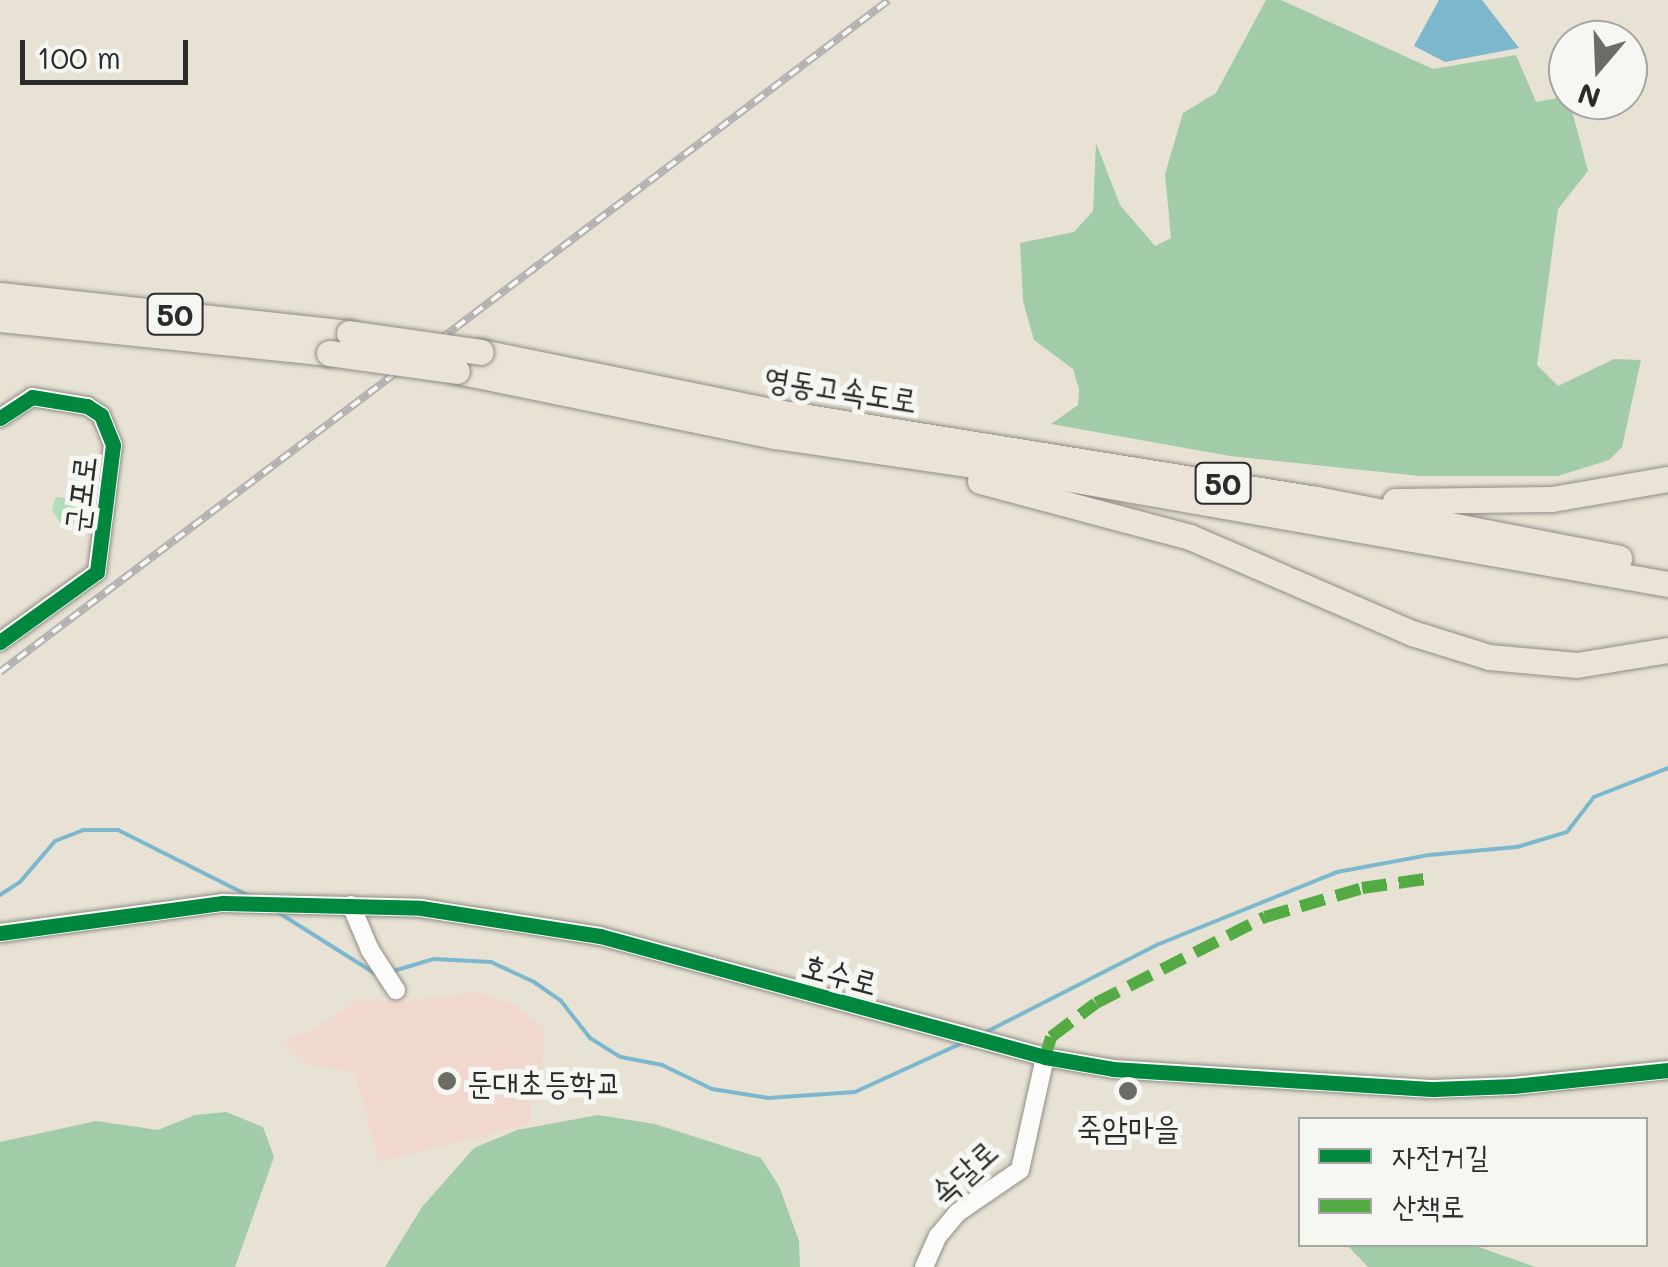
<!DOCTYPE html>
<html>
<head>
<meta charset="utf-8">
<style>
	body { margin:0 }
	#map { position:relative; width:1668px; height:1267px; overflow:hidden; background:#e7e2d4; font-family:Mali,"Poor Story",sans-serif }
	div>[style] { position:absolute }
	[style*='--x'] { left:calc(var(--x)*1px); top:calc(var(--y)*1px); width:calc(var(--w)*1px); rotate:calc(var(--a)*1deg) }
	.built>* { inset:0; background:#f0d8cf }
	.green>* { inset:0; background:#afddb5 }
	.forest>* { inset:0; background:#a2cba8 }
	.water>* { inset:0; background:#7db7ce }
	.stream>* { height:4px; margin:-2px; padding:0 2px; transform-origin:2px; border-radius:2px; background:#7db7ce }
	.roads { filter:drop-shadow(0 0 2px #8e8c85) drop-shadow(0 0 2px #8e8c85) }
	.minor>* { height:18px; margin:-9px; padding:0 9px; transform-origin:9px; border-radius:9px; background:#fbfbf9 }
	.highway>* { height:25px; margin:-12.5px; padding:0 12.5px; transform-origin:12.5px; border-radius:12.5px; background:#ebe3d8 }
	.rail>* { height:8px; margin-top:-4px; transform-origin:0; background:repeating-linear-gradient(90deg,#f6f6f2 0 11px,#b3b2b0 0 22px); box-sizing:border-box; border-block:2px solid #b3b2b0 }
	.bridges { filter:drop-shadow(0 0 2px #8e8c85) drop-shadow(0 0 2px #8e8c85) }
	.highway-bridge>* { height:25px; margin:-12.5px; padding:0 12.5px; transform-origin:12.5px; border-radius:12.5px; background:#ebe3d8 }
	.quiet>* { height:12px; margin-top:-6px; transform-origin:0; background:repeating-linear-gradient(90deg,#54ab44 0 25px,transparent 0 37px) }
	.cycleway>* { height:15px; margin:-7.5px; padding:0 7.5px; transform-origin:7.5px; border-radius:7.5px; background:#00873e }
	.dots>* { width:28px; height:28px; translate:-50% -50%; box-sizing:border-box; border:5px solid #f6f6f2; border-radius:50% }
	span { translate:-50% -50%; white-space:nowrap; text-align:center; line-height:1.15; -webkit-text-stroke:10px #f6f6f2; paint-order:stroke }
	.shield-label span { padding:2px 8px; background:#f6f6f2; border:2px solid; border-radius:8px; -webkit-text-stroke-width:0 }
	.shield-label { font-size:30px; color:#2b2b2b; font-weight:700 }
	.street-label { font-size:32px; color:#2b2b2b }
	.poi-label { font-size:32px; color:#2b2b2b }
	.left { translate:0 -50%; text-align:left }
	.legend { position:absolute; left:1298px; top:1117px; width:350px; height:130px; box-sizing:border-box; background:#f6f6f2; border:2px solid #a5a5a2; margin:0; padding:12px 18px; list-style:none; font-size:30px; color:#2b2b2b }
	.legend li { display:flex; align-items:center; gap:20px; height:50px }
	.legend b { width:50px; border:2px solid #a5a5a2 }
	.north { position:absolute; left:1548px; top:20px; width:100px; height:100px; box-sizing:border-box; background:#f6f6f2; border:2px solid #a5a5a2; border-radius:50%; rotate:199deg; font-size:28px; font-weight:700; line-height:40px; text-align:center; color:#2b2b2b }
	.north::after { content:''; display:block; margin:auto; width:35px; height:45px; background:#6d6b66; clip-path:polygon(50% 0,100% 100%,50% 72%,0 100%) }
	.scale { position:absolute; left:20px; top:40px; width:168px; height:45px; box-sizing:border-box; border:5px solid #2b2b2b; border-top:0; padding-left:12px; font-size:30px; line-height:35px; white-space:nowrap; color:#2b2b2b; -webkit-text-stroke:8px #f6f6f2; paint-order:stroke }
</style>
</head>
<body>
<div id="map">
	<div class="built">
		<i style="clip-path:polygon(477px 992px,514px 1004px,545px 1029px,541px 1074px,530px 1088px,530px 1124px,379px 1162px,355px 1072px,308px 1065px,284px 1041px,311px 1031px,358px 1000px,408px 1001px)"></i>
	</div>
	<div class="green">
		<i style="clip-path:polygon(56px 497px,81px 500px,80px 522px,61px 524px,52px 510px)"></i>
	</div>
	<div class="forest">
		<i style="clip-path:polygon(1266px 0,1281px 0,1433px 69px,1516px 55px,1536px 102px,1568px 96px,1588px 171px,1558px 209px,1537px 365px,1558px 386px,1614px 359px,1641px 360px,1622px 447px,1609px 460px,1558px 476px,1420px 476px,1230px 456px,1051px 424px,1078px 405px,1079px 389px,1073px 369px,1034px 340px,1023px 301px,1020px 243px,1074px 232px,1093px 211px,1096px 143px,1120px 205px,1155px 246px,1171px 238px,1165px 174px,1183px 113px,1216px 93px)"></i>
		<i style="clip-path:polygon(226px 1112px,263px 1127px,274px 1157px,235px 1267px,0 1267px,0 1142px,96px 1121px,158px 1130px,195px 1115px)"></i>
		<i style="clip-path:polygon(598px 1115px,655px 1124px,761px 1158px,779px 1186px,799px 1241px,800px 1267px,385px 1267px,422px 1207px,474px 1148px,517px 1130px)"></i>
		<i style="clip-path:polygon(1347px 1245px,1473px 1245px,1535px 1267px,1368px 1267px)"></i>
	</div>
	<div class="water">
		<i style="clip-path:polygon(1439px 0,1482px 0,1519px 48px,1445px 62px,1414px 46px)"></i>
	</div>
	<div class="stream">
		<i style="--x:0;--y:895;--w:24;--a:-33"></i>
		<i style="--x:20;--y:882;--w:54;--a:-49.5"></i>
		<i style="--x:55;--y:841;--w:30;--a:-21"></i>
		<i style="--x:83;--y:830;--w:35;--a:0"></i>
		<i style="--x:118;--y:830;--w:147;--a:26.7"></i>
		<i style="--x:279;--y:913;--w:115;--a:32.2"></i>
		<i style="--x:390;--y:972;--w:46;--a:-16.5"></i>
		<i style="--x:434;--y:959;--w:57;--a:3"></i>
		<i style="--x:491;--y:962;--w:47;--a:24.9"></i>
		<i style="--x:534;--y:982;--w:33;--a:35"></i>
		<i style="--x:561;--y:1001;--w:47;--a:51.9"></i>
		<i style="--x:590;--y:1038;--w:36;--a:32"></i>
		<i style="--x:621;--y:1057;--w:42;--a:11"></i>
		<i style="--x:662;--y:1065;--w:55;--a:25.6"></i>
		<i style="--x:712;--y:1089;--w:57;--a:9.1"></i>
		<i style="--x:768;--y:1098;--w:87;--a:-3.9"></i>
		<i style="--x:855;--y:1092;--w:118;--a:-24.6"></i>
		<i style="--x:984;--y:1033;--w:196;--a:-27"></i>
		<i style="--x:1159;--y:944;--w:192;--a:-22"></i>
		<i style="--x:1337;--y:872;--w:94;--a:-10.5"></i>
		<i style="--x:1429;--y:855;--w:88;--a:-5.2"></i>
		<i style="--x:1517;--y:847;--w:52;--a:-16.7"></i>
		<i style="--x:1567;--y:832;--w:44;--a:-52.4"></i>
		<i style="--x:1594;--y:797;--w:79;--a:-21.4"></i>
	</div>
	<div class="roads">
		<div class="minor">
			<i style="--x:0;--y:418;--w:38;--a:-33"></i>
			<i style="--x:32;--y:397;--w:56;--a:9.3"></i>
			<i style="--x:87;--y:406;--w:17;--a:33"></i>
			<i style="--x:101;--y:415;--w:32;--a:68"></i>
			<i style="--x:113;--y:445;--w:128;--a:97.2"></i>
			<i style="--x:97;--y:572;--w:120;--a:144.2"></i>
			<i style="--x:351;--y:905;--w:49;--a:67.1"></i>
			<i style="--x:370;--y:950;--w:48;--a:57"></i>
			<i style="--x:0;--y:933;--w:225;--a:-7.7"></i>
			<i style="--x:223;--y:903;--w:198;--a:1.4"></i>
			<i style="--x:421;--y:908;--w:181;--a:8.9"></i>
			<i style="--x:600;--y:936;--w:461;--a:15.2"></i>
			<i style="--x:1045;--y:1057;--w:69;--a:10"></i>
			<i style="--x:1113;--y:1069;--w:322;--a:3.6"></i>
			<i style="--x:1434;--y:1089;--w:79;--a:-2.2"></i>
			<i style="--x:1513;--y:1086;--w:156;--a:-5.9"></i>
			<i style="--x:924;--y:1267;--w:34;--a:-66"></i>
			<i style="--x:938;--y:1236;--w:30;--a:-50"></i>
			<i style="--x:957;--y:1213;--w:76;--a:-34.3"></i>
			<i style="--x:1020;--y:1170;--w:116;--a:-77.5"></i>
		</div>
		<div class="highway">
			<i style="--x:0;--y:295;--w:351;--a:6.2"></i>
			<i style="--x:0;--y:319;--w:331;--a:5.9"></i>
			<i style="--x:481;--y:352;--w:301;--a:11.5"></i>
			<i style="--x:776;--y:412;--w:547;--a:9.15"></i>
			<i style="--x:1316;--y:499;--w:309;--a:11"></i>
			<i style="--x:457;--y:371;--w:325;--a:11.6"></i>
			<i style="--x:775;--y:436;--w:298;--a:8.3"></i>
			<i style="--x:1070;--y:479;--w:607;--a:9.96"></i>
			<i style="--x:980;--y:481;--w:217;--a:14.9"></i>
			<i style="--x:1190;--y:537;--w:242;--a:23.4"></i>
			<i style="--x:1412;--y:633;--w:81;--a:17.3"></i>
			<i style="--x:1489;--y:657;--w:88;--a:5.2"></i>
			<i style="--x:1577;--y:665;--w:92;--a:-9.4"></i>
			<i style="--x:1395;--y:501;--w:157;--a:-0.7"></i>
			<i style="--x:1552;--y:499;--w:118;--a:-9.8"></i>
		</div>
	</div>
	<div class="rail">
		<i style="--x:0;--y:672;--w:1114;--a:-37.09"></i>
	</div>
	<div class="bridges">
		<div class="highway-bridge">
			<i style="--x:349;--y:333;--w:133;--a:8.2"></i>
			<i style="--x:329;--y:353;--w:129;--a:8"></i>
		</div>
	</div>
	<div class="quiet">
		<i style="--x:1045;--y:1057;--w:21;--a:-73"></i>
		<i style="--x:1051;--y:1037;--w:56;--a:-37.1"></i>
		<i style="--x:1096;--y:1003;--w:190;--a:-27"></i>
		<i style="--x:1265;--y:917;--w:101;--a:-16.6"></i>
		<i style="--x:1362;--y:888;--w:71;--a:-8.1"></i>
	</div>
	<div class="cycleway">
		<i style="--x:0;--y:418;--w:38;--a:-33"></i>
		<i style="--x:32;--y:397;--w:56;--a:9.3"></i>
		<i style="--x:87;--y:406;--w:17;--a:33"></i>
		<i style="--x:101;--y:415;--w:32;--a:68"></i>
		<i style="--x:113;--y:445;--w:128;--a:97.2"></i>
		<i style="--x:97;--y:572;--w:120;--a:144.2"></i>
		<i style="--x:0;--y:933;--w:225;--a:-7.7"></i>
		<i style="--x:223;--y:903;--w:198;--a:1.4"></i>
		<i style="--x:421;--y:908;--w:181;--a:8.9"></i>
		<i style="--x:600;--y:936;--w:461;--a:15.2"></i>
		<i style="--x:1045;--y:1057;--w:69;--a:10"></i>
		<i style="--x:1113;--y:1069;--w:322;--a:3.6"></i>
		<i style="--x:1434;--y:1089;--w:79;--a:-2.2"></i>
		<i style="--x:1513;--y:1086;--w:156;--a:-5.9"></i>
	</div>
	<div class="dots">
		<i style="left:447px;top:1081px;background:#6d6b66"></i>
		<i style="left:1128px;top:1091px;background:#6d6b66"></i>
	</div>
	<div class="shield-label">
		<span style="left:175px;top:314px">50</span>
		<span style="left:1223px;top:483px">50</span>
	</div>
	<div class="street-label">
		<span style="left:841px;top:388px;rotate:9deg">영동고속도로</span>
		<span style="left:79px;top:494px;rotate:-83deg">군포로</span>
		<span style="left:840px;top:973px;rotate:15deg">호수로</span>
		<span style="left:963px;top:1171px;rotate:-42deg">속달로</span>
	</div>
	<div class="poi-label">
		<span class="left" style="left:467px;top:1081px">둔대초등학교</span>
		<span style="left:1128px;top:1126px">죽암마을</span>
	</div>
	<ul class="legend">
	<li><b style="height:12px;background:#00873e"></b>자전거길</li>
	<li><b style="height:12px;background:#54ab44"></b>산책로</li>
	</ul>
	<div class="north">N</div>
	<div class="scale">100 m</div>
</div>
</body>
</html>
